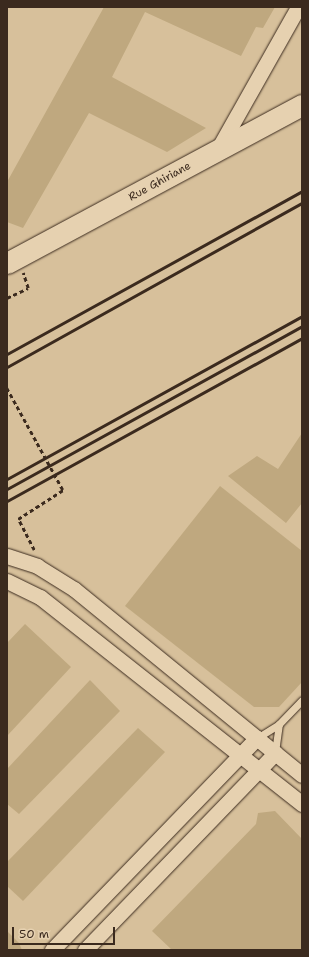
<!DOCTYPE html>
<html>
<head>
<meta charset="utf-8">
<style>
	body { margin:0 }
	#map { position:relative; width:309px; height:957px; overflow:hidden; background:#e5cfab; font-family:"Shantell Sans",sans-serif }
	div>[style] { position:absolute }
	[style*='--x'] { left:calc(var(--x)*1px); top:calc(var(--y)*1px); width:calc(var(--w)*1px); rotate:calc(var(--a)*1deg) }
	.built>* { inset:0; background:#d7c09b }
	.building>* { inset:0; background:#bfa87f }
	.path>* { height:2.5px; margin-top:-1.25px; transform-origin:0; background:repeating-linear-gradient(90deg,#3b2a1e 0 4px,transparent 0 7px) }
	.roads { filter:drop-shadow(0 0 1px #3b2a1e) drop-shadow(0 0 1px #3b2a1e) }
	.lane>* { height:7px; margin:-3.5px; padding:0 3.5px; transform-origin:3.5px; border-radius:3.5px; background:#e6d1b0 }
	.street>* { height:15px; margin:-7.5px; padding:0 7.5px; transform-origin:7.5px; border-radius:7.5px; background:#e6d1b0 }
	.secondary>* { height:21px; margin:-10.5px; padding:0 10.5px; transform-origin:10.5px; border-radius:10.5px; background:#e6d1b0 }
	.rail>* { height:3px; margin:-1.5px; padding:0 1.5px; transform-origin:1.5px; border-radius:1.5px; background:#3b2a1e }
	.path-bridge>* { height:2.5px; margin-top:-1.25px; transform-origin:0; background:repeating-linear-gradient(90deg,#3b2a1e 0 4px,transparent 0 7px) }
	span { translate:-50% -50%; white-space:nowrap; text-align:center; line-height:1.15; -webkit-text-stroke:3px #e6d1b0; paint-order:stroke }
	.street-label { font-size:11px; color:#3b2a1e }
	.frame { position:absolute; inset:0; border:8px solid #3b2a1e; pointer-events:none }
	.scale { position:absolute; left:12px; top:927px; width:103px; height:18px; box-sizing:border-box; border:2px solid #3b2a1e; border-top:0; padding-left:5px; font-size:12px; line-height:14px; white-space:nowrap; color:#3b2a1e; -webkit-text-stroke:3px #e6d1b0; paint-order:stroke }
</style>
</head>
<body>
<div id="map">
	<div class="built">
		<i style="clip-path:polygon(7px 7px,302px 7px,302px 950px,7px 950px)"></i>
	</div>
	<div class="building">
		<i style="clip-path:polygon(104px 7px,275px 7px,263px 28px,256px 27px,241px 56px,145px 12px,112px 77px,206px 128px,167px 152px,89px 113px,23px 228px,7px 222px,7px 182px)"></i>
		<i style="clip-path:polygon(302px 433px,302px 503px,286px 523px,228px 476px,257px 456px,278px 469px)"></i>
		<i style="clip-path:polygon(220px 486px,302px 551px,302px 682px,279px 707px,254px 707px,125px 606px)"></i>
		<i style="clip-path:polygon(25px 624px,71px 667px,7px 736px,7px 643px)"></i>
		<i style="clip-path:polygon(90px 680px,120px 711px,19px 814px,7px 804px,7px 769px)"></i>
		<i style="clip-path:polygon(138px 728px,165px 752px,23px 901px,7px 886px,7px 862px)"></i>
		<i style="clip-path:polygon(275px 811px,302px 839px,302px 950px,172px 950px,152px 931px,256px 824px,258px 813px)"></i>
		<i style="clip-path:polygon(7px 931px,19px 943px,22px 950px,7px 950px)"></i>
	</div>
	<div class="path">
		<i style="--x:7;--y:298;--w:23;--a:-25"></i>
		<i style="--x:28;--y:288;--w:16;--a:-108"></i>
		<i style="--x:34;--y:550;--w:35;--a:-117"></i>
		<i style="--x:18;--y:519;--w:54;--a:-32.8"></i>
	</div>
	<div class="roads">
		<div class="lane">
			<i style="--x:257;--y:738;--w:26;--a:-32"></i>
			<i style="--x:279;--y:724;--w:33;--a:-46"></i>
			<i style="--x:275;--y:752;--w:28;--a:-82"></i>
		</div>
		<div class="street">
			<i style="--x:217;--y:151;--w:165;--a:-60.6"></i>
			<i style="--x:7;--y:556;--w:32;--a:18"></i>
			<i style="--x:37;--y:566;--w:44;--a:31.9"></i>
			<i style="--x:74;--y:589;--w:294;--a:39.2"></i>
			<i style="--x:7;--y:581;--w:37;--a:26"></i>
			<i style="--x:40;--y:597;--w:334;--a:38.3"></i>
			<i style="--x:52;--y:950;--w:295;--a:-46"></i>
			<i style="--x:85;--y:950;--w:274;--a:-46"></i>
		</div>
		<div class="secondary">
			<i style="--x:7;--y:263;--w:335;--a:-28.2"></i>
		</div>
	</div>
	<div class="rail">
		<i style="--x:7;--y:354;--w:337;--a:-28.9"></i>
		<i style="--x:7;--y:367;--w:338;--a:-29.1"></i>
		<i style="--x:7;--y:479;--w:337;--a:-28.9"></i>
		<i style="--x:7;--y:489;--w:337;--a:-28.9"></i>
		<i style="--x:7;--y:501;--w:337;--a:-28.9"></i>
	</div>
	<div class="path-bridge">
		<i style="--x:7;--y:388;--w:116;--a:61.2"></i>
	</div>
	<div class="street-label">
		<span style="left:160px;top:182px;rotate:-29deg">Rue Ghiriane</span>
	</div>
	<div class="frame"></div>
	<div class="scale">50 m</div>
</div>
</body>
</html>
